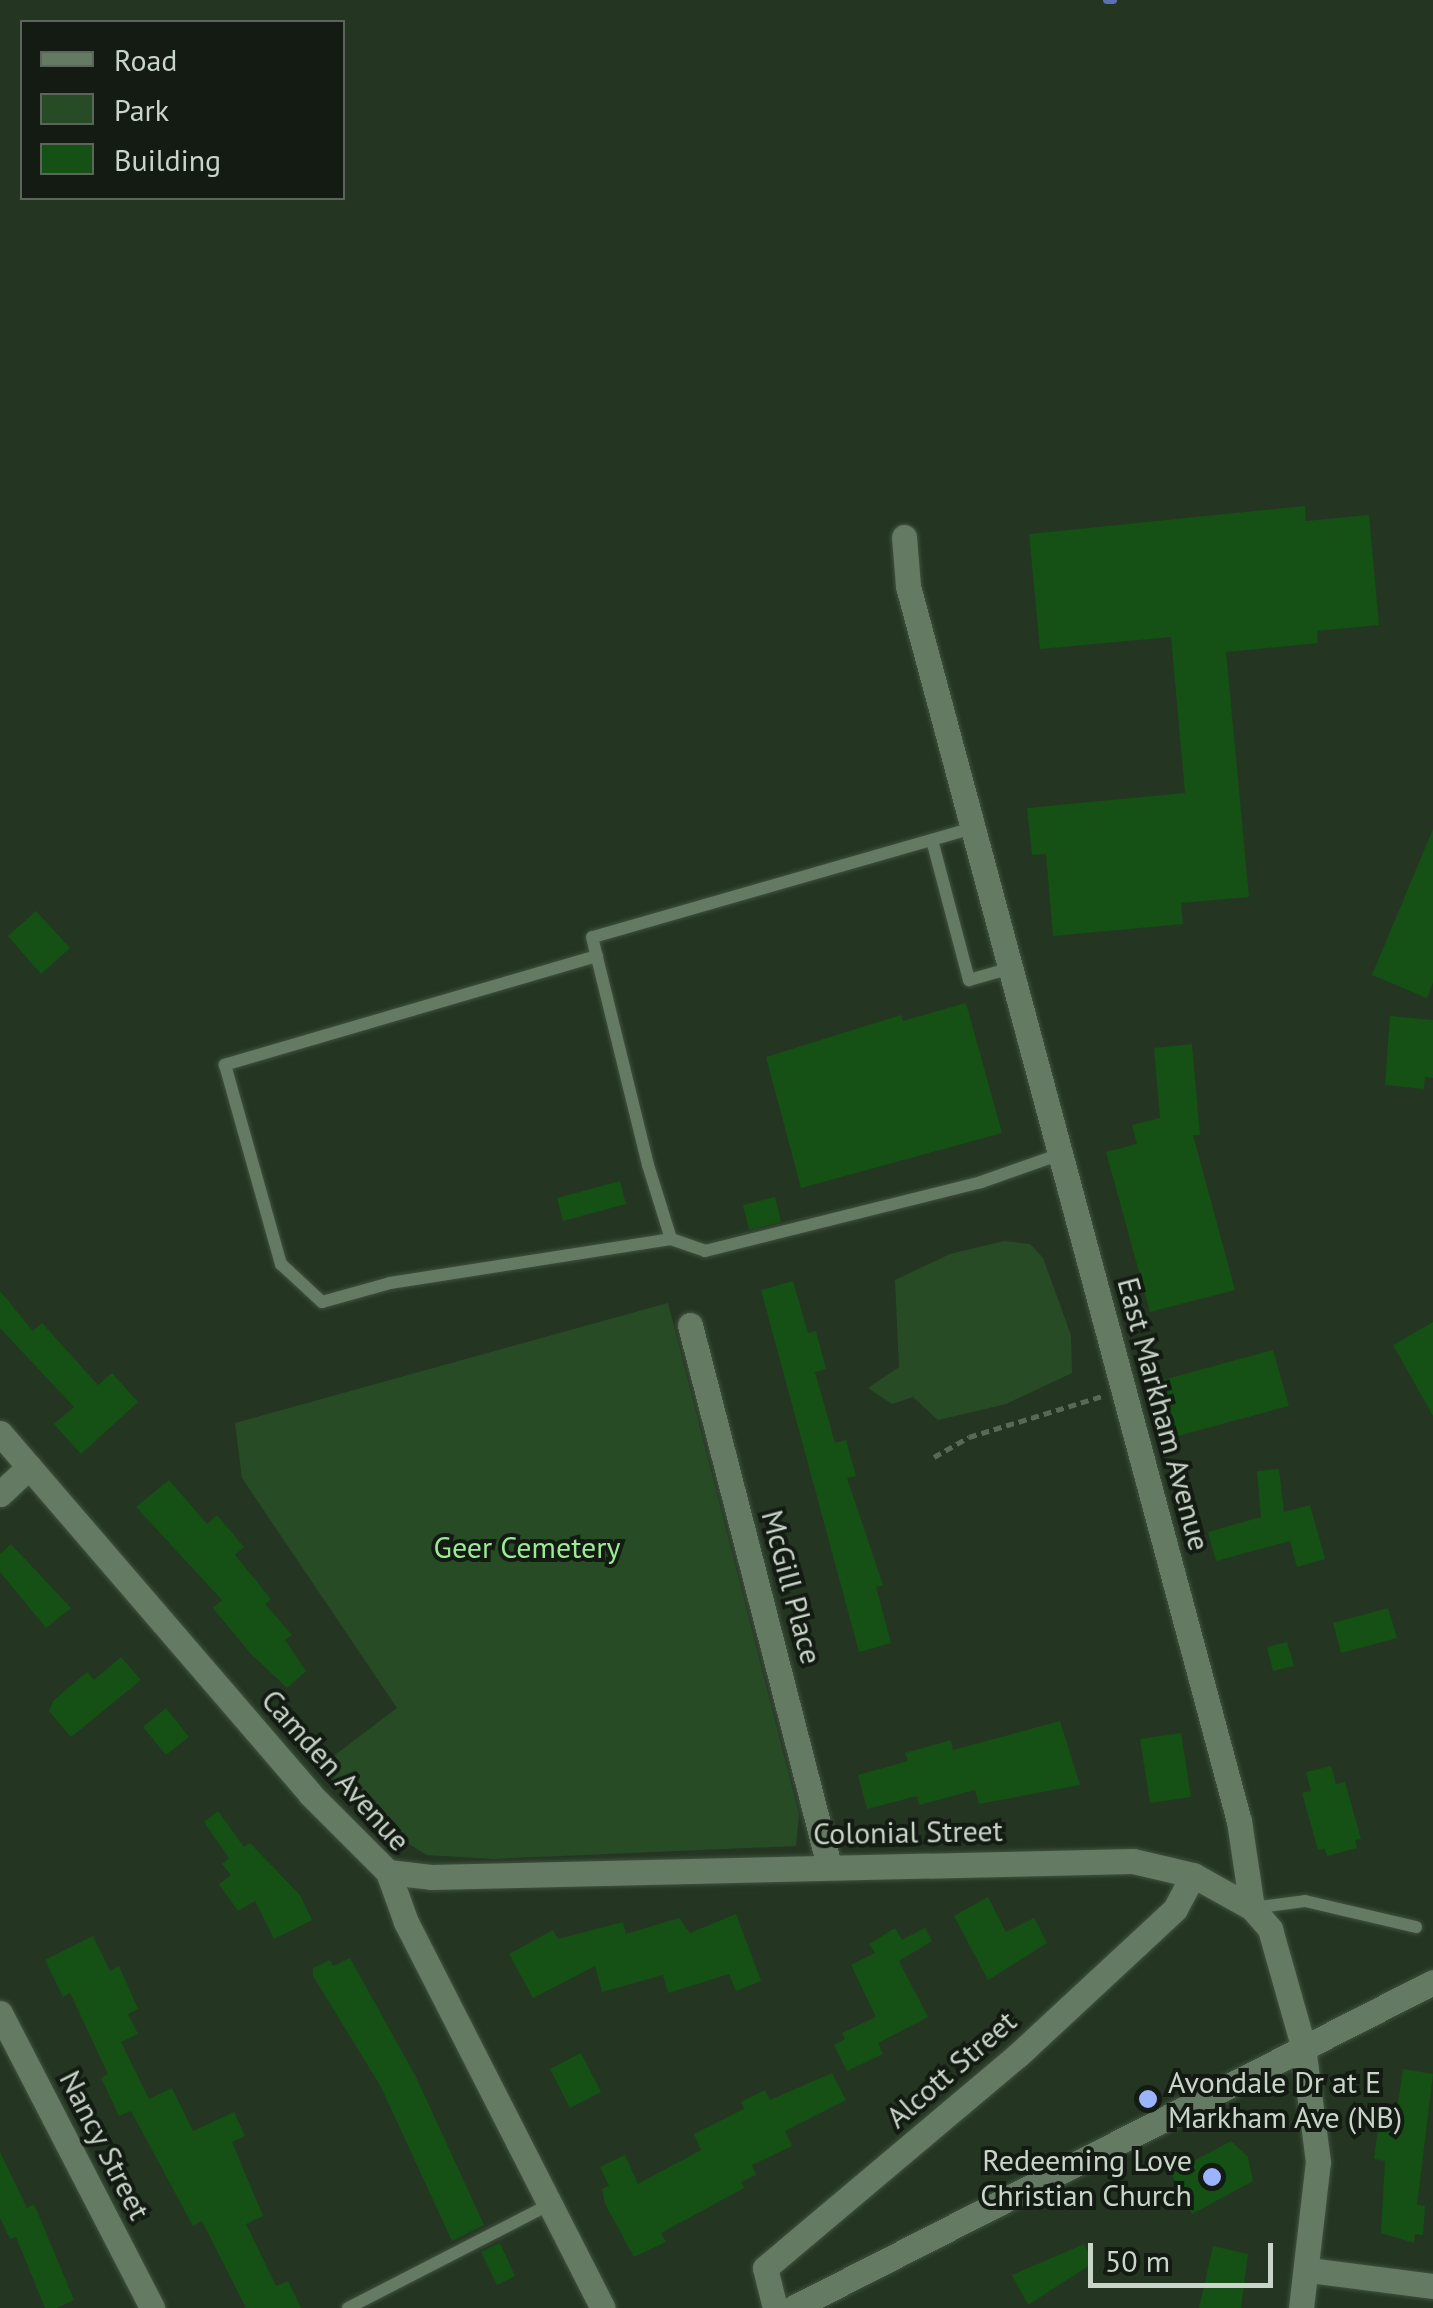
<!DOCTYPE html>
<html>
<head>
<meta charset="utf-8">
<style>
	body { margin:0 }
	#map { position:relative; width:1433px; height:2308px; overflow:hidden; background:#243622; font-family:"PT Sans",sans-serif }
	div>[style] { position:absolute }
	[style*='--x'] { left:calc(var(--x)*1px); top:calc(var(--y)*1px); width:calc(var(--w)*1px); rotate:calc(var(--a)*1deg) }
	.green>* { inset:0; background:#274c25 }
	.stream>* { height:8px; margin:-4px; padding:0 4px; transform-origin:4px; border-radius:4px; background:#5c71b4 }
	.building>* { inset:0; background:#155015 }
	.path>* { height:5px; margin-top:-2.5px; transform-origin:0; background:repeating-linear-gradient(90deg,#596958 0 8px,transparent 0 13px) }
	.roads { filter:drop-shadow(0 0 2px #415140) drop-shadow(0 0 2px #415140) }
	.lane>* { height:12px; margin:-6px; padding:0 6px; transform-origin:6px; border-radius:6px; background:#657a63 }
	.street>* { height:25px; margin:-12.5px; padding:0 12.5px; transform-origin:12.5px; border-radius:12.5px; background:#657a63 }
	.secondary>* { height:25px; margin:-12.5px; padding:0 12.5px; transform-origin:12.5px; border-radius:12.5px; background:#657a63 }
	.dots>* { width:28px; height:28px; translate:-50% -50%; box-sizing:border-box; border:5px solid #131b12; border-radius:50% }
	span { translate:-50% -50%; white-space:nowrap; text-align:center; line-height:1.15; -webkit-text-stroke:8px #131b12; paint-order:stroke }
	.street-label { font-size:30px; color:#cad5c9 }
	.park-label { font-size:30px; color:#9bea96 }
	.poi-label { font-size:30px; color:#cad5c9 }
	.left { translate:0 -50%; text-align:left }
	.right { translate:-100% -50%; text-align:right }
	.legend { position:absolute; left:20px; top:20px; width:325px; height:180px; box-sizing:border-box; background:#131b12; border:2px solid #5c655b; margin:0; padding:12px 18px; list-style:none; font-size:30px; color:#cad5c9 }
	.legend li { display:flex; align-items:center; gap:20px; height:50px }
	.legend b { width:50px; border:2px solid #5c655b }
	.scale { position:absolute; left:1088px; top:2243px; width:185px; height:45px; box-sizing:border-box; border:5px solid #cad5c9; border-top:0; padding-left:12px; font-size:30px; line-height:35px; white-space:nowrap; color:#cad5c9; -webkit-text-stroke:8px #131b12; paint-order:stroke }
</style>
</head>
<body>
<div id="map">
	<div class="green">
		<i style="clip-path:polygon(1004px 1241px,1030px 1244px,1043px 1258px,1071px 1335px,1072px 1373px,1006px 1404px,938px 1420px,913px 1397px,892px 1404px,868px 1388px,899px 1367px,895px 1280px,950px 1254px)"></i>
		<i style="clip-path:polygon(668px 1303px,799px 1814px,796px 1846px,493px 1859px,427px 1855px,371px 1821px,319px 1767px,397px 1708px,242px 1478px,235px 1423px)"></i>
	</div>
	<div class="stream">
		<i style="--x:1107;--y:0;--w:6;--a:0"></i>
	</div>
	<div class="building">
		<i style="clip-path:polygon(1305px 506px,1306px 521px,1369px 515px,1379px 625px,1317px 631px,1318px 643px,1226px 652px,1249px 897px,1181px 903px,1183px 924px,1053px 936px,1046px 854px,1032px 855px,1027px 808px,1185px 793px,1171px 637px,1040px 649px,1029px 534px)"></i>
		<i style="clip-path:polygon(1433px 829px,1433px 982px,1427px 998px,1372px 975px)"></i>
		<i style="clip-path:polygon(36px 911px,70px 948px,41px 974px,8px 936px)"></i>
		<i style="clip-path:polygon(966px 1003px,1002px 1133px,801px 1188px,766px 1057px,901px 1015px,903px 1021px)"></i>
		<i style="clip-path:polygon(1390px 1016px,1433px 1020px,1433px 1078px,1425px 1077px,1424px 1089px,1385px 1085px)"></i>
		<i style="clip-path:polygon(1192px 1044px,1200px 1135px,1193px 1135px,1235px 1290px,1150px 1312px,1106px 1152px,1137px 1144px,1132px 1125px,1160px 1118px,1154px 1048px)"></i>
		<i style="clip-path:polygon(620px 1181px,626px 1204px,563px 1221px,557px 1198px)"></i>
		<i style="clip-path:polygon(775px 1197px,781px 1222px,749px 1230px,743px 1205px)"></i>
		<i style="clip-path:polygon(793px 1281px,808px 1333px,816px 1331px,826px 1369px,815px 1372px,835px 1443px,846px 1440px,856px 1476px,847px 1478px,883px 1585px,876px 1587px,891px 1643px,859px 1652px,761px 1290px)"></i>
		<i style="clip-path:polygon(0 1291px,33px 1331px,42px 1323px,98px 1385px,112px 1373px,138px 1402px,81px 1454px,54px 1424px,74px 1407px,0 1328px)"></i>
		<i style="clip-path:polygon(1433px 1322px,1433px 1416px,1393px 1345px)"></i>
		<i style="clip-path:polygon(1273px 1350px,1289px 1406px,1174px 1437px,1159px 1381px)"></i>
		<i style="clip-path:polygon(1279px 1469px,1284px 1512px,1310px 1505px,1325px 1559px,1297px 1567px,1290px 1541px,1216px 1561px,1208px 1532px,1261px 1517px,1257px 1471px)"></i>
		<i style="clip-path:polygon(169px 1480px,207px 1524px,217px 1515px,244px 1547px,235px 1555px,271px 1599px,265px 1604px,292px 1635px,285px 1640px,306px 1671px,287px 1688px,251px 1654px,213px 1608px,222px 1600px,136px 1507px)"></i>
		<i style="clip-path:polygon(11px 1544px,71px 1608px,46px 1628px,0 1572px,0 1554px)"></i>
		<i style="clip-path:polygon(1388px 1608px,1397px 1638px,1341px 1653px,1333px 1623px)"></i>
		<i style="clip-path:polygon(1287px 1642px,1294px 1666px,1273px 1671px,1267px 1647px)"></i>
		<i style="clip-path:polygon(121px 1657px,141px 1680px,71px 1737px,49px 1711px,53px 1701px,87px 1672px,94px 1680px)"></i>
		<i style="clip-path:polygon(166px 1708px,189px 1737px,166px 1755px,143px 1727px)"></i>
		<i style="clip-path:polygon(1060px 1721px,1080px 1785px,979px 1804px,975px 1790px,919px 1805px,917px 1796px,867px 1809px,858px 1775px,908px 1761px,905px 1753px,951px 1740px,953px 1750px)"></i>
		<i style="clip-path:polygon(1181px 1733px,1191px 1797px,1150px 1803px,1140px 1739px)"></i>
		<i style="clip-path:polygon(1331px 1766px,1336px 1784px,1345px 1782px,1361px 1839px,1355px 1840px,1357px 1848px,1327px 1856px,1325px 1849px,1318px 1850px,1302px 1793px,1311px 1791px,1306px 1772px)"></i>
		<i style="clip-path:polygon(218px 1811px,244px 1847px,250px 1843px,300px 1895px,312px 1920px,274px 1939px,255px 1901px,238px 1911px,219px 1884px,231px 1875px,222px 1864px,229px 1858px,204px 1822px)"></i>
		<i style="clip-path:polygon(988px 1897px,1006px 1932px,1034px 1918px,1047px 1943px,988px 1980px,954px 1916px)"></i>
		<i style="clip-path:polygon(736px 1914px,761px 1981px,736px 1991px,729px 1974px,668px 1993px,663px 1975px,602px 1992px,595px 1966px,533px 1998px,509px 1954px,553px 1930px,558px 1939px,623px 1922px,626px 1934px,679px 1918px,690px 1933px)"></i>
		<i style="clip-path:polygon(895px 1928px,902px 1940px,925px 1928px,932px 1941px,899px 1961px,928px 2017px,878px 2043px,883px 2054px,847px 2071px,834px 2045px,845px 2039px,842px 2033px,876px 2017px,851px 1965px,875px 1953px,869px 1944px)"></i>
		<i style="clip-path:polygon(93px 1936px,110px 1971px,119px 1966px,138px 2009px,128px 2014px,138px 2034px,121px 2042px,149px 2099px,172px 2088px,193px 2131px,234px 2112px,245px 2136px,232px 2142px,263px 2216px,246px 2224px,276px 2286px,288px 2281px,301px 2308px,246px 2308px,202px 2221px,193px 2226px,131px 2111px,119px 2116px,101px 2078px,108px 2074px,70px 1993px,63px 1997px,45px 1960px)"></i>
		<i style="clip-path:polygon(350px 1958px,416px 2077px,484px 2225px,452px 2241px,381px 2087px,313px 1976px,313px 1968px,330px 1960px,333px 1966px)"></i>
		<i style="clip-path:polygon(581px 2053px,601px 2092px,570px 2108px,550px 2069px)"></i>
		<i style="clip-path:polygon(1403px 2069px,1433px 2074px,1417px 2205px,1425px 2206px,1423px 2235px,1415px 2234px,1414px 2243px,1381px 2233px,1385px 2161px,1374px 2159px,1380px 2114px,1396px 2116px)"></i>
		<i style="clip-path:polygon(832px 2073px,846px 2100px,785px 2131px,792px 2146px,752px 2165px,756px 2175px,741px 2182px,744px 2188px,661px 2233px,666px 2242px,634px 2257px,605px 2204px,602px 2189px,609px 2186px,600px 2167px,625px 2155px,638px 2184px,701px 2150px,694px 2134px,744px 2109px,741px 2102px,765px 2090px,770px 2100px)"></i>
		<i style="clip-path:polygon(1231px 2141px,1248px 2157px,1253px 2181px,1192px 2214px,1171px 2173px)"></i>
		<i style="clip-path:polygon(0 2152px,27px 2208px,34px 2204px,74px 2300px,57px 2308px,45px 2308px,16px 2237px,10px 2239px,0 2218px)"></i>
		<i style="clip-path:polygon(500px 2243px,515px 2276px,497px 2285px,481px 2252px)"></i>
		<i style="clip-path:polygon(1084px 2244px,1093px 2263px,1028px 2305px,1012px 2275px)"></i>
		<i style="clip-path:polygon(1213px 2246px,1248px 2254px,1241px 2308px,1199px 2308px)"></i>
	</div>
	<div class="path">
		<i style="--x:934;--y:1457;--w:40;--a:-29.7"></i>
		<i style="--x:969;--y:1437;--w:139;--a:-17.1"></i>
	</div>
	<div class="roads">
		<div class="lane">
			<i style="--x:973;--y:828;--w:396;--a:164"></i>
			<i style="--x:592;--y:937;--w:235;--a:76.2"></i>
			<i style="--x:648;--y:1165;--w:77;--a:72.7"></i>
			<i style="--x:671;--y:1239;--w:36;--a:19"></i>
			<i style="--x:705;--y:1251;--w:284;--a:-14"></i>
			<i style="--x:981;--y:1182;--w:85;--a:-19.3"></i>
			<i style="--x:932;--y:840;--w:145;--a:75.2"></i>
			<i style="--x:969;--y:980;--w:44;--a:-15.9"></i>
			<i style="--x:597;--y:956;--w:388;--a:163.7"></i>
			<i style="--x:225;--y:1065;--w:207;--a:74.3"></i>
			<i style="--x:281;--y:1264;--w:56;--a:42.8"></i>
			<i style="--x:322;--y:1302;--w:71;--a:-15.6"></i>
			<i style="--x:390;--y:1283;--w:284;--a:-8.9"></i>
			<i style="--x:1252;--y:1908;--w:53;--a:-7.5"></i>
			<i style="--x:1305;--y:1901;--w:114;--a:13.2"></i>
			<i style="--x:348;--y:2308;--w:227;--a:-27.2"></i>
		</div>
		<div class="street">
			<i style="--x:904;--y:537;--w:49;--a:85.3"></i>
			<i style="--x:908;--y:586;--w:1279;--a:75"></i>
			<i style="--x:1239;--y:1821;--w:88;--a:81.5"></i>
			<i style="--x:690;--y:1325;--w:559;--a:75.59"></i>
			<i style="--x:0;--y:1433;--w:476;--a:49.3"></i>
			<i style="--x:310;--y:1794;--w:110;--a:45"></i>
			<i style="--x:388;--y:1872;--w:53;--a:70.2"></i>
			<i style="--x:406;--y:1922;--w:433;--a:63"></i>
			<i style="--x:0;--y:1494;--w:40;--a:-43"></i>
			<i style="--x:0;--y:2013;--w:332;--a:62.7"></i>
			<i style="--x:1309;--y:2270;--w:125;--a:7.4"></i>
			<i style="--x:775;--y:2308;--w:41;--a:-104"></i>
			<i style="--x:765;--y:2268;--w:331;--a:-40.1"></i>
			<i style="--x:1018;--y:2055;--w:214;--a:-42.9"></i>
			<i style="--x:1175;--y:1909;--w:38;--a:-62"></i>
			<i style="--x:1301;--y:2308;--w:147;--a:-83.4"></i>
			<i style="--x:1318;--y:2162;--w:117;--a:-97.4"></i>
		</div>
		<div class="secondary">
			<i style="--x:388;--y:1872;--w:43;--a:6.6"></i>
			<i style="--x:431;--y:1877;--w:702;--a:-1.31"></i>
			<i style="--x:1133;--y:1861;--w:62;--a:13.1"></i>
			<i style="--x:1193;--y:1875;--w:68;--a:29.2"></i>
			<i style="--x:1252;--y:1908;--w:28;--a:49"></i>
			<i style="--x:1270;--y:1929;--w:122;--a:74.2"></i>
			<i style="--x:793;--y:2308;--w:718;--a:-26.99"></i>
		</div>
	</div>
	<div class="dots">
		<i style="left:1148px;top:2099px;background:#9cb4fd"></i>
		<i style="left:1212px;top:2177px;background:#9cb4fd"></i>
	</div>
	<div class="street-label">
		<span style="left:1164px;top:1414px;rotate:75deg">East Markham Avenue</span>
		<span style="left:792px;top:1587px;rotate:75deg">McGill Place</span>
		<span style="left:336px;top:1770px;rotate:48deg">Camden Avenue</span>
		<span style="left:908px;top:1832px;rotate:-1deg">Colonial Street</span>
		<span style="left:951px;top:2069px;rotate:-41deg">Alcott Street</span>
		<span style="left:105px;top:2145px;rotate:63deg">Nancy Street</span>
	</div>
	<div class="park-label">
		<span style="left:527px;top:1547px">Geer Cemetery</span>
	</div>
	<div class="poi-label">
		<span class="left" style="left:1168px;top:2099px">Avondale Dr at E<br>Markham Ave (NB)</span>
		<span class="right" style="left:1192px;top:2177px">Redeeming Love<br>Christian Church</span>
	</div>
	<ul class="legend">
	<li><b style="height:12px;background:#657a63"></b>Road</li>
	<li><b style="height:28px;background:#274c25"></b>Park</li>
	<li><b style="height:28px;background:#155015"></b>Building</li>
	</ul>
	<div class="scale">50 m</div>
</div>
</body>
</html>
